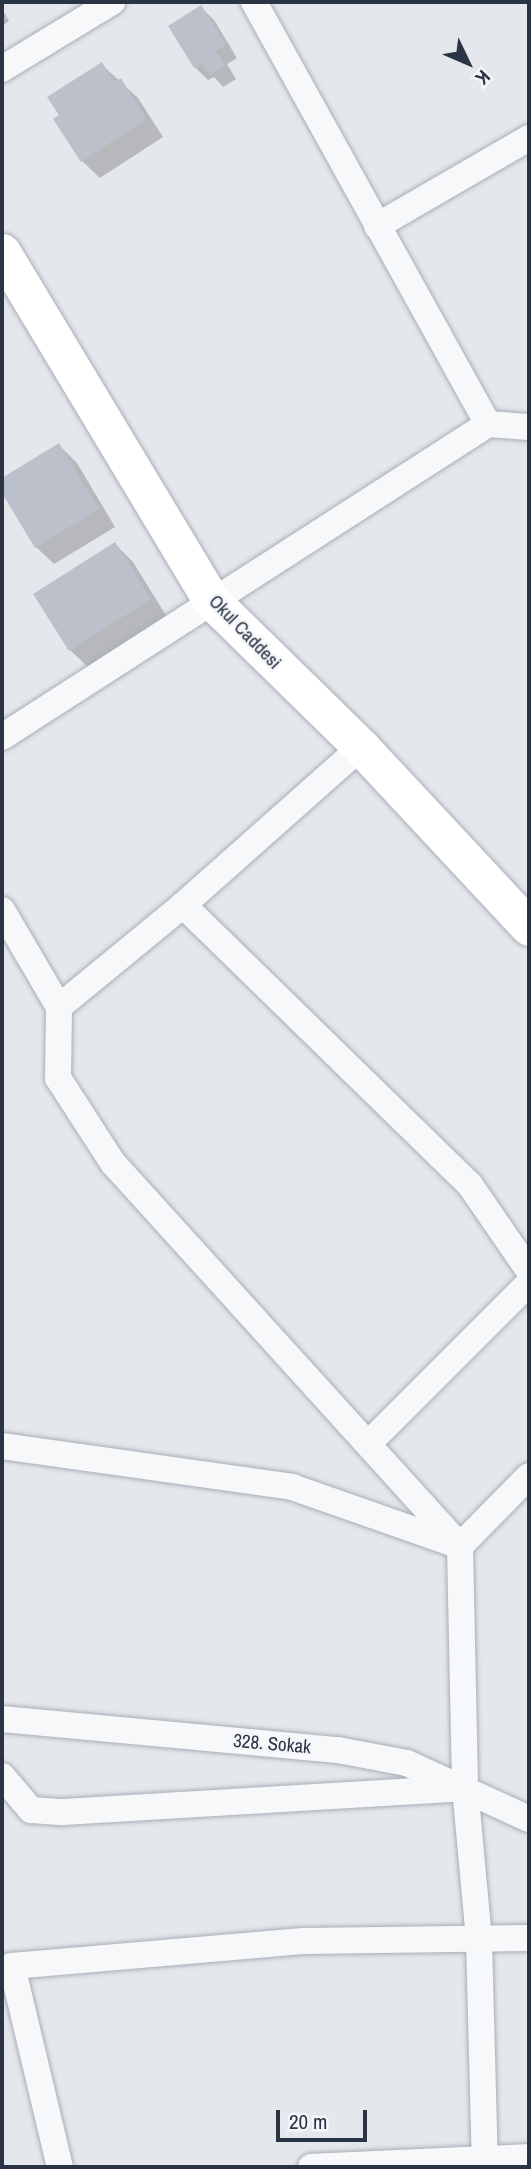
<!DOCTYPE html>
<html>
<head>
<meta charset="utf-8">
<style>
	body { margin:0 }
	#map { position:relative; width:531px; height:2169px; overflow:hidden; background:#e4e7ec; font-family:"Archivo Narrow",sans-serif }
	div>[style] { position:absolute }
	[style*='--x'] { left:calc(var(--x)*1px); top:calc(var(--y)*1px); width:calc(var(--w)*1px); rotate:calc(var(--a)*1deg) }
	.shadow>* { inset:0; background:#0003 }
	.building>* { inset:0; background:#bbc0ca }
	.roads { filter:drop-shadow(0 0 2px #a9aeb7) drop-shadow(0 0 2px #a9aeb7) }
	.street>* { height:26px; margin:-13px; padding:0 13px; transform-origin:13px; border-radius:13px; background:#f7f8fa }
	.secondary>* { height:37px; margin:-18.5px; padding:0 18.5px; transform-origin:18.5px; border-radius:18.5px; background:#fff }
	span { translate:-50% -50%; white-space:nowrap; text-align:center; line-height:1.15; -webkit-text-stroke:5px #f4f6f9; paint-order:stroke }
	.street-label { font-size:19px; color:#2b3445 }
	.frame { position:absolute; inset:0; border:4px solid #2b3445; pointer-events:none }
	.north { position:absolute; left:433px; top:28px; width:70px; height:70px; -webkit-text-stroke:5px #f4f6f9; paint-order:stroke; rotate:134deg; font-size:19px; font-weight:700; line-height:28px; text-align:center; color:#2b3445 }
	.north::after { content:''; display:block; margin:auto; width:24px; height:32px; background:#2b3445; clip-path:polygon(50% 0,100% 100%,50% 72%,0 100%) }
	.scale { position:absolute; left:276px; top:2110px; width:91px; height:32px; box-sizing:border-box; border:4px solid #2b3445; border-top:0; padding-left:9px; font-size:21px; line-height:24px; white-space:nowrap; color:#2b3445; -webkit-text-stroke:5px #f4f6f9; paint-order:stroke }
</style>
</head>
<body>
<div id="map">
	<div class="shadow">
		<i style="clip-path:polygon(201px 7px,214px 20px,237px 58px,227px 64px,236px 79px,223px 87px,214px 77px,208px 80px,195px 67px)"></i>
		<i style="clip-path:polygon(2px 9px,9px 21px,2px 26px)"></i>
		<i style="clip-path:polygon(101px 64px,138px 98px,163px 137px,100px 178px,82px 161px)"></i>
		<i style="clip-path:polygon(59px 445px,77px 463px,115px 527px,54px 564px,36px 547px,2px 489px,2px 480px)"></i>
		<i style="clip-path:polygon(115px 544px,133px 562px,167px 617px,88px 667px,70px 650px)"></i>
	</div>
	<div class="building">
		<i style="clip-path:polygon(201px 5px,226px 45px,216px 51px,225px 66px,209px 75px,202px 64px,194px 68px,168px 26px)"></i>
		<i style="clip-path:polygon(102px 62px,114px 82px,121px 78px,146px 119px,81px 162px,53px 119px,59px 115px,47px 97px)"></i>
		<i style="clip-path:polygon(59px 443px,99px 509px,35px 548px,2px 493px,2px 478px)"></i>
		<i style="clip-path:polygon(115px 542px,151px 599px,69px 651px,33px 594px)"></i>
	</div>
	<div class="roads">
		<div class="street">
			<i style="--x:254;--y:2;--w:483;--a:61"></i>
			<i style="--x:2;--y:69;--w:129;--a:-31.3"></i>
			<i style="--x:377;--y:226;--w:176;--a:-30.1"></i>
			<i style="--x:2;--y:737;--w:578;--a:-32.78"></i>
			<i style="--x:488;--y:424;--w:41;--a:4.2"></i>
			<i style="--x:183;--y:905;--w:401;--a:44.3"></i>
			<i style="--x:470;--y:1185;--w:104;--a:55.5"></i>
			<i style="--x:2;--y:910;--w:113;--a:59.6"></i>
			<i style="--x:59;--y:1007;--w:71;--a:90.8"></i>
			<i style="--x:58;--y:1078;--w:101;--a:57.1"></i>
			<i style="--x:113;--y:1163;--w:517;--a:47.82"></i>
			<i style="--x:460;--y:1546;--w:242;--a:88.8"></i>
			<i style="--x:465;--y:1788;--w:153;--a:84.7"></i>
			<i style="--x:479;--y:1940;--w:227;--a:88.5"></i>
			<i style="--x:59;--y:1007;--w:161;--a:-39.4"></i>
			<i style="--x:183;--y:905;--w:238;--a:-41.6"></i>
			<i style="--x:368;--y:1444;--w:228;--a:-45"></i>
			<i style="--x:2;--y:1446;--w:293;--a:8"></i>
			<i style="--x:292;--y:1487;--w:176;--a:19.3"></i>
			<i style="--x:460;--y:1546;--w:98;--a:-45.4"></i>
			<i style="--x:2;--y:1719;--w:337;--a:5.3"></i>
			<i style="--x:338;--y:1750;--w:70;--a:10.7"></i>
			<i style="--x:407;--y:1763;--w:134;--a:24.7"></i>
			<i style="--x:2;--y:1776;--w:45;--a:49.5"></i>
			<i style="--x:31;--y:1810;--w:32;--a:4"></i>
			<i style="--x:63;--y:1812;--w:401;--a:-3.4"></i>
			<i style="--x:12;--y:1966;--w:207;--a:76.6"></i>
			<i style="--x:2;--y:1970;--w:11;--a:-22"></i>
			<i style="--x:12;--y:1966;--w:295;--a:-4.9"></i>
			<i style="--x:306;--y:1941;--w:223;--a:-0.8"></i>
			<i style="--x:311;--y:2167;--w:218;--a:-2.6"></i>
		</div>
		<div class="secondary">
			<i style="--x:2;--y:252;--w:407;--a:59"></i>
			<i style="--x:212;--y:601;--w:209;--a:44.4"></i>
			<i style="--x:361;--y:747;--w:246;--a:47"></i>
		</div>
	</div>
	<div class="street-label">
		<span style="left:245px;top:632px;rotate:46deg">Okul Caddesi</span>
		<span style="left:272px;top:1744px;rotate:5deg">328. Sokak</span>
	</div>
	<div class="frame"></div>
	<div class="north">K</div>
	<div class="scale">20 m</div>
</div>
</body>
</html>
